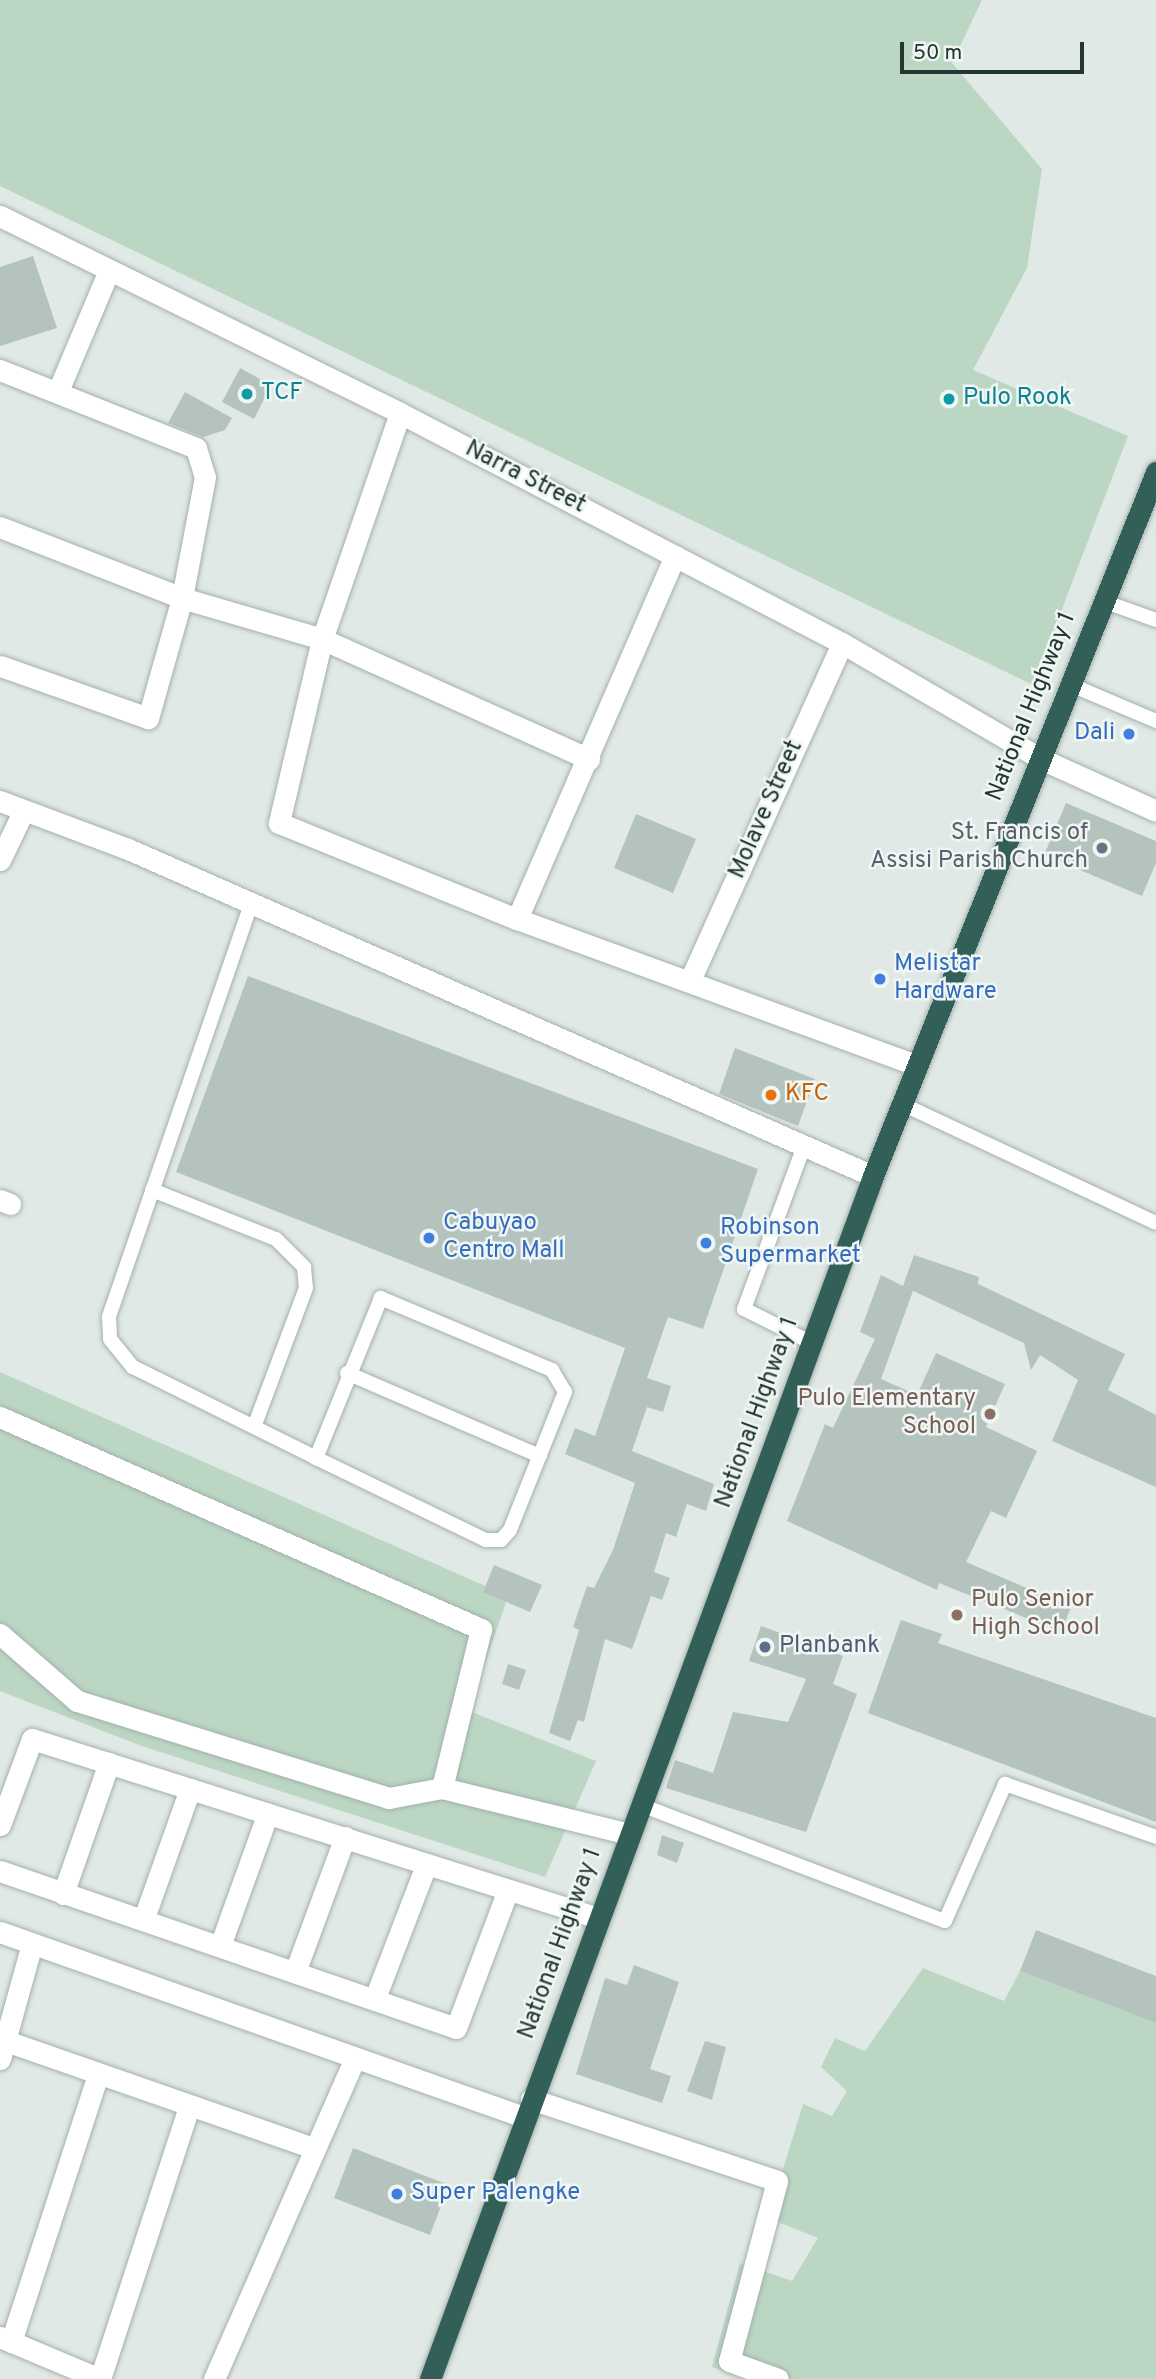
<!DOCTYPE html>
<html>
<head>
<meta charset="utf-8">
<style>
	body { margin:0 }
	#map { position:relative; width:1156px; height:2379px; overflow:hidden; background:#e0e9e5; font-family:Overpass,sans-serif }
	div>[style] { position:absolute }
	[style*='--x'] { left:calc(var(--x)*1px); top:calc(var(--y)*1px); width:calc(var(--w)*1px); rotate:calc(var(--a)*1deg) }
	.green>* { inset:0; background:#bbd7c4 }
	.building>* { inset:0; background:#b5c3be }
	.roads { filter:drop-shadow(0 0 2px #a4b0ac) drop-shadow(0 0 2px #a4b0ac) }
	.lane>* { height:14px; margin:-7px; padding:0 7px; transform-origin:7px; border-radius:7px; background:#fff }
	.street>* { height:21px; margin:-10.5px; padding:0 10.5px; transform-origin:10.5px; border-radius:10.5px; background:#fff }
	.highway>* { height:21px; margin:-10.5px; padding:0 10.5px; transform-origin:10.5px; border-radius:10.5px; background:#325f58 }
	.dots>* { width:19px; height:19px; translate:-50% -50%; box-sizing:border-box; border:4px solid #eff6f3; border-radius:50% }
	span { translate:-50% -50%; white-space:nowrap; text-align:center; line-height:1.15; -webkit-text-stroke:5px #eff6f3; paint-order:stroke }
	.culture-label { font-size:24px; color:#0d838f }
	.left { translate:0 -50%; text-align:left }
	.street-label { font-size:24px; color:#233732 }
	.shop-label { font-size:24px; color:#366cbe }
	.right { translate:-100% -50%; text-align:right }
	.worship-label { font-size:24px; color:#5b616d }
	.food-label { font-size:24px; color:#c56008 }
	.education-label { font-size:24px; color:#785e54 }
	.service-label { font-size:24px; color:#4e5e75 }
	.scale { position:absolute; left:900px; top:42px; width:184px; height:32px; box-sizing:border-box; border:4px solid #233732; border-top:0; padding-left:9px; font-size:21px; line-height:24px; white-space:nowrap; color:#233732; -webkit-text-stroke:5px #eff6f3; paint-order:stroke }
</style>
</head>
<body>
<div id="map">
	<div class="green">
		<i style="clip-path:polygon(0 0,982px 0,952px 63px,1042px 169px,1027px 268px,973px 370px,1128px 436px,1033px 685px,0 186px)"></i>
		<i style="clip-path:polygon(0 1372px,508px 1596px,469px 1711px,596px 1761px,545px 1877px,139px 1745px,0 1691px)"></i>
		<i style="clip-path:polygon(923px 1968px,1004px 2001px,1020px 1971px,1156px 2023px,1156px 2379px,748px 2379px,712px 2367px,740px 2263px,792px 2281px,818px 2238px,768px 2218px,803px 2104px,832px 2116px,847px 2091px,821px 2067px,835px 2038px,865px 2051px)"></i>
	</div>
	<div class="building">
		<i style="clip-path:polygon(33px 256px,57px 328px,0 346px,0 267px)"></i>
		<i style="clip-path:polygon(240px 368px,271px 385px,254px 419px,222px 402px)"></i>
		<i style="clip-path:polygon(185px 392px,232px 418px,225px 430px,203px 437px,168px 423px)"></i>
		<i style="clip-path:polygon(1066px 803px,1156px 841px,1156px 863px,1142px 896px,1044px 855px)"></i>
		<i style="clip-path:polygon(636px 814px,696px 839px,673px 893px,614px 868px)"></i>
		<i style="clip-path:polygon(248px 976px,758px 1169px,703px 1329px,668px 1317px,647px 1378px,671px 1386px,663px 1412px,647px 1407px,632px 1451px,714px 1484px,706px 1511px,687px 1504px,676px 1537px,666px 1533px,654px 1572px,670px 1578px,662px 1600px,651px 1596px,632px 1649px,605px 1639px,584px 1722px,578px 1720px,570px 1741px,549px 1733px,579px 1630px,573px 1627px,587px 1586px,594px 1588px,613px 1550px,635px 1483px,565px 1454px,575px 1428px,595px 1436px,625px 1348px,176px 1172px)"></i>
		<i style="clip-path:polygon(735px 1048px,815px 1079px,798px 1126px,719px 1094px)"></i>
		<i style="clip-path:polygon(914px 1255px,979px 1277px,978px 1284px,1125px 1354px,1108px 1390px,1156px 1415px,1156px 1487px,1052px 1441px,1078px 1380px,1040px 1355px,1031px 1370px,1024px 1343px,907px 1288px,913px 1291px,881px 1379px,917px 1395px,936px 1353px,1005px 1384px,986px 1427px,1037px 1451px,1006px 1518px,991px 1511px,966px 1562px,1071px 1607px,1061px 1632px,939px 1583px,937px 1590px,787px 1521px,825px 1424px,833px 1428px,875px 1339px,860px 1332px,881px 1275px,903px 1286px)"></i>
		<i style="clip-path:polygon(494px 1565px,542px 1585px,530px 1612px,483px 1592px)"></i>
		<i style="clip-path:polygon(901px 1620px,942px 1634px,938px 1643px,1156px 1718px,1156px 1822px,868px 1713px)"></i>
		<i style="clip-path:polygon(761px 1626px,843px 1656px,833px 1684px,857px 1694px,806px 1832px,666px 1788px,675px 1760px,713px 1773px,733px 1712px,788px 1722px,806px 1679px,749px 1661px)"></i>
		<i style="clip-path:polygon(508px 1664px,526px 1670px,519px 1690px,502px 1684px)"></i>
		<i style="clip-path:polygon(662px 1835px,684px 1843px,677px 1863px,657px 1855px)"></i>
		<i style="clip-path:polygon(1036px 1930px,1156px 1976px,1156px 2023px,1020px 1971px)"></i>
		<i style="clip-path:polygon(634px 1965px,679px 1982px,650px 2069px,671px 2076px,662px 2103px,576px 2074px,605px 1978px,627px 1985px)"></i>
		<i style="clip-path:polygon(705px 2041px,726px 2047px,712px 2100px,687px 2091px)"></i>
		<i style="clip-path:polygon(353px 2148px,449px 2185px,430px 2235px,334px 2198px)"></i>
	</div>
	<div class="roads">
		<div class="lane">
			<i style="--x:1103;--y:601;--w:56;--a:19.7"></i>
			<i style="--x:1069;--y:684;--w:95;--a:23"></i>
			<i style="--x:250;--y:907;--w:434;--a:109"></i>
			<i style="--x:109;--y:1317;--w:22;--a:87"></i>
			<i style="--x:110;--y:1339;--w:36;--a:51"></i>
			<i style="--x:133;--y:1367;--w:204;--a:26.4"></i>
			<i style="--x:316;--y:1458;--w:189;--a:25.8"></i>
			<i style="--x:486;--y:1540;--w:15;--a:0"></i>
			<i style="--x:501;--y:1540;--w:13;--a:-48"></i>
			<i style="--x:510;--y:1530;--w:149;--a:-68.3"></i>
			<i style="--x:565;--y:1392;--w:26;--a:-121"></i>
			<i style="--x:552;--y:1370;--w:186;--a:-157.2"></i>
			<i style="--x:381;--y:1298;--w:173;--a:112.1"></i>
			<i style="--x:902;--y:1104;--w:280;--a:25.1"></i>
			<i style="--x:804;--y:1146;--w:174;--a:110.2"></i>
			<i style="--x:744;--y:1309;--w:76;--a:26.6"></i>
			<i style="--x:152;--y:1190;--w:133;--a:21.6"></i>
			<i style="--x:276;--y:1239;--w:40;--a:45"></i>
			<i style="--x:304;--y:1267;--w:21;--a:85"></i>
			<i style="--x:306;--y:1288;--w:148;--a:110.5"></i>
			<i style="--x:347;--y:1373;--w:210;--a:23.3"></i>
			<i style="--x:641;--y:1805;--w:325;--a:20.9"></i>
			<i style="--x:945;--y:1921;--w:150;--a:-66.3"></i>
			<i style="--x:1005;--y:1784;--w:160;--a:19.3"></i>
		</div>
		<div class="street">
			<i style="--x:0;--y:216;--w:446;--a:26.2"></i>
			<i style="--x:400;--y:413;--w:498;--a:27.5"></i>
			<i style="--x:842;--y:643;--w:230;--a:30.2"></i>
			<i style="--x:1041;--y:759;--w:126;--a:24.3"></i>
			<i style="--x:0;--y:370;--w:211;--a:21.7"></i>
			<i style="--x:196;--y:448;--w:30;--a:73"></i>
			<i style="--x:205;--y:477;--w:123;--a:100.8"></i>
			<i style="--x:182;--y:598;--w:125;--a:105.8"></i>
			<i style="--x:148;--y:718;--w:157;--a:-160.6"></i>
			<i style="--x:58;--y:391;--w:131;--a:-67.1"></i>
			<i style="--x:400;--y:413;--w:239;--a:109"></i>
			<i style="--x:322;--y:639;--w:189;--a:103.2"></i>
			<i style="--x:279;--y:823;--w:257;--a:22"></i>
			<i style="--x:517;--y:919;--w:426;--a:20.1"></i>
			<i style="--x:0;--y:527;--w:195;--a:21.3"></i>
			<i style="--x:182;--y:598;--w:146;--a:16.3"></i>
			<i style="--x:322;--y:639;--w:293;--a:24.2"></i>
			<i style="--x:0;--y:801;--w:137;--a:20.6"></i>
			<i style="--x:128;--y:849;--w:814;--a:23.7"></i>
			<i style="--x:0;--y:860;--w:55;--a:-64.4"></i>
			<i style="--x:517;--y:919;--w:396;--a:-66.5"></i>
			<i style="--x:691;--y:978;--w:367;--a:-65.7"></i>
			<i style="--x:0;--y:1200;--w:11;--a:22"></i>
			<i style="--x:0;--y:1417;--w:526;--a:23.79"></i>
			<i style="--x:481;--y:1629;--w:164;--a:103.8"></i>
			<i style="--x:442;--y:1788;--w:54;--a:169.3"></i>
			<i style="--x:389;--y:1798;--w:327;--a:-162.7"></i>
			<i style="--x:77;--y:1701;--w:102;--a:-139"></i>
			<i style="--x:442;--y:1788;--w:193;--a:13.8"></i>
			<i style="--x:0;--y:1825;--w:92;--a:-69.6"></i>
			<i style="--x:32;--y:1739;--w:594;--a:17.55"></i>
			<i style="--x:0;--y:1871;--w:482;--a:19"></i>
			<i style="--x:456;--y:2028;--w:145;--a:-69.4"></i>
			<i style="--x:63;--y:1894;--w:139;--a:-70.7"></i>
			<i style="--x:144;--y:1918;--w:137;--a:-70.4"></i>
			<i style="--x:0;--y:1932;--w:556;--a:19.45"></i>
			<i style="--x:220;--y:1946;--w:141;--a:-70.2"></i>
			<i style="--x:295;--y:1972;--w:144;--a:-69.7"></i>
			<i style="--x:375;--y:1998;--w:142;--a:-69"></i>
			<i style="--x:6;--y:2041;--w:325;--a:19.2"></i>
			<i style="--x:0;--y:2059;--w:119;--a:-74.5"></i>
			<i style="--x:531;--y:2099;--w:259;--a:18.4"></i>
			<i style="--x:777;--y:2181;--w:186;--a:104.9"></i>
			<i style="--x:729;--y:2361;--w:52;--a:20.2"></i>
			<i style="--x:0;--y:2337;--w:108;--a:22.8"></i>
			<i style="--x:11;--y:2342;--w:279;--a:-72"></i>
			<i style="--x:100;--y:2379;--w:284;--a:-71.9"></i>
			<i style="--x:214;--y:2379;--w:348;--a:-66.3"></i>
		</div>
		<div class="highway">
			<i style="--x:430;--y:2379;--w:1282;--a:-69.78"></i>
			<i style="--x:873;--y:1176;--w:759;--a:-68.1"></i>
		</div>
	</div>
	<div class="dots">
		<i style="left:247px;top:394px;background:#0f9aa8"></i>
		<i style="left:949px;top:399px;background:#0f9aa8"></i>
		<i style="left:1129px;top:734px;background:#3f7fe0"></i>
		<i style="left:1102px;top:848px;background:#6b7280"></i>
		<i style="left:880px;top:979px;background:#3f7fe0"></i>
		<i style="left:771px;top:1095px;background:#e8710a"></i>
		<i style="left:429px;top:1238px;background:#3f7fe0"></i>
		<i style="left:706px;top:1243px;background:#3f7fe0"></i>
		<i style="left:990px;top:1414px;background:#8d6e63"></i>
		<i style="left:957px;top:1615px;background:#8d6e63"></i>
		<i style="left:765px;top:1647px;background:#5c6f8a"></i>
		<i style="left:397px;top:2194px;background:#3f7fe0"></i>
	</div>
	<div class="culture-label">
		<span class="left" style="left:261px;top:394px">TCF</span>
		<span class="left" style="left:963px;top:399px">Pulo Rook</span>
	</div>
	<div class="street-label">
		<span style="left:525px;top:478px;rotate:27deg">Narra Street</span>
		<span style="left:1032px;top:707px;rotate:-68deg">National Highway 1</span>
		<span style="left:767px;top:810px;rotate:-66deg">Molave Street</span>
		<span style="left:758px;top:1413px;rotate:-70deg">National Highway 1</span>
		<span style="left:561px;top:1944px;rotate:-70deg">National Highway 1</span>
	</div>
	<div class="shop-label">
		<span class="right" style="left:1115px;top:734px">Dali</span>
		<span class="left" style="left:894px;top:979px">Melistar<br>Hardware</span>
		<span class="left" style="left:443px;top:1238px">Cabuyao<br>Centro Mall</span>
		<span class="left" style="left:720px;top:1243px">Robinson<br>Supermarket</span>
		<span class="left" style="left:411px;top:2194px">Super Palengke</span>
	</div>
	<div class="worship-label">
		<span class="right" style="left:1088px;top:848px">St. Francis of<br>Assisi Parish Church</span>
	</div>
	<div class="food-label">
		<span class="left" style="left:785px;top:1095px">KFC</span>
	</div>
	<div class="education-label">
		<span class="right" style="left:976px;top:1414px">Pulo Elementary<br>School</span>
		<span class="left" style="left:971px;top:1615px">Pulo Senior<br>High School</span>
	</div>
	<div class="service-label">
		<span class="left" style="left:779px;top:1647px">Planbank</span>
	</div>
	<div class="scale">50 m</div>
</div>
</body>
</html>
